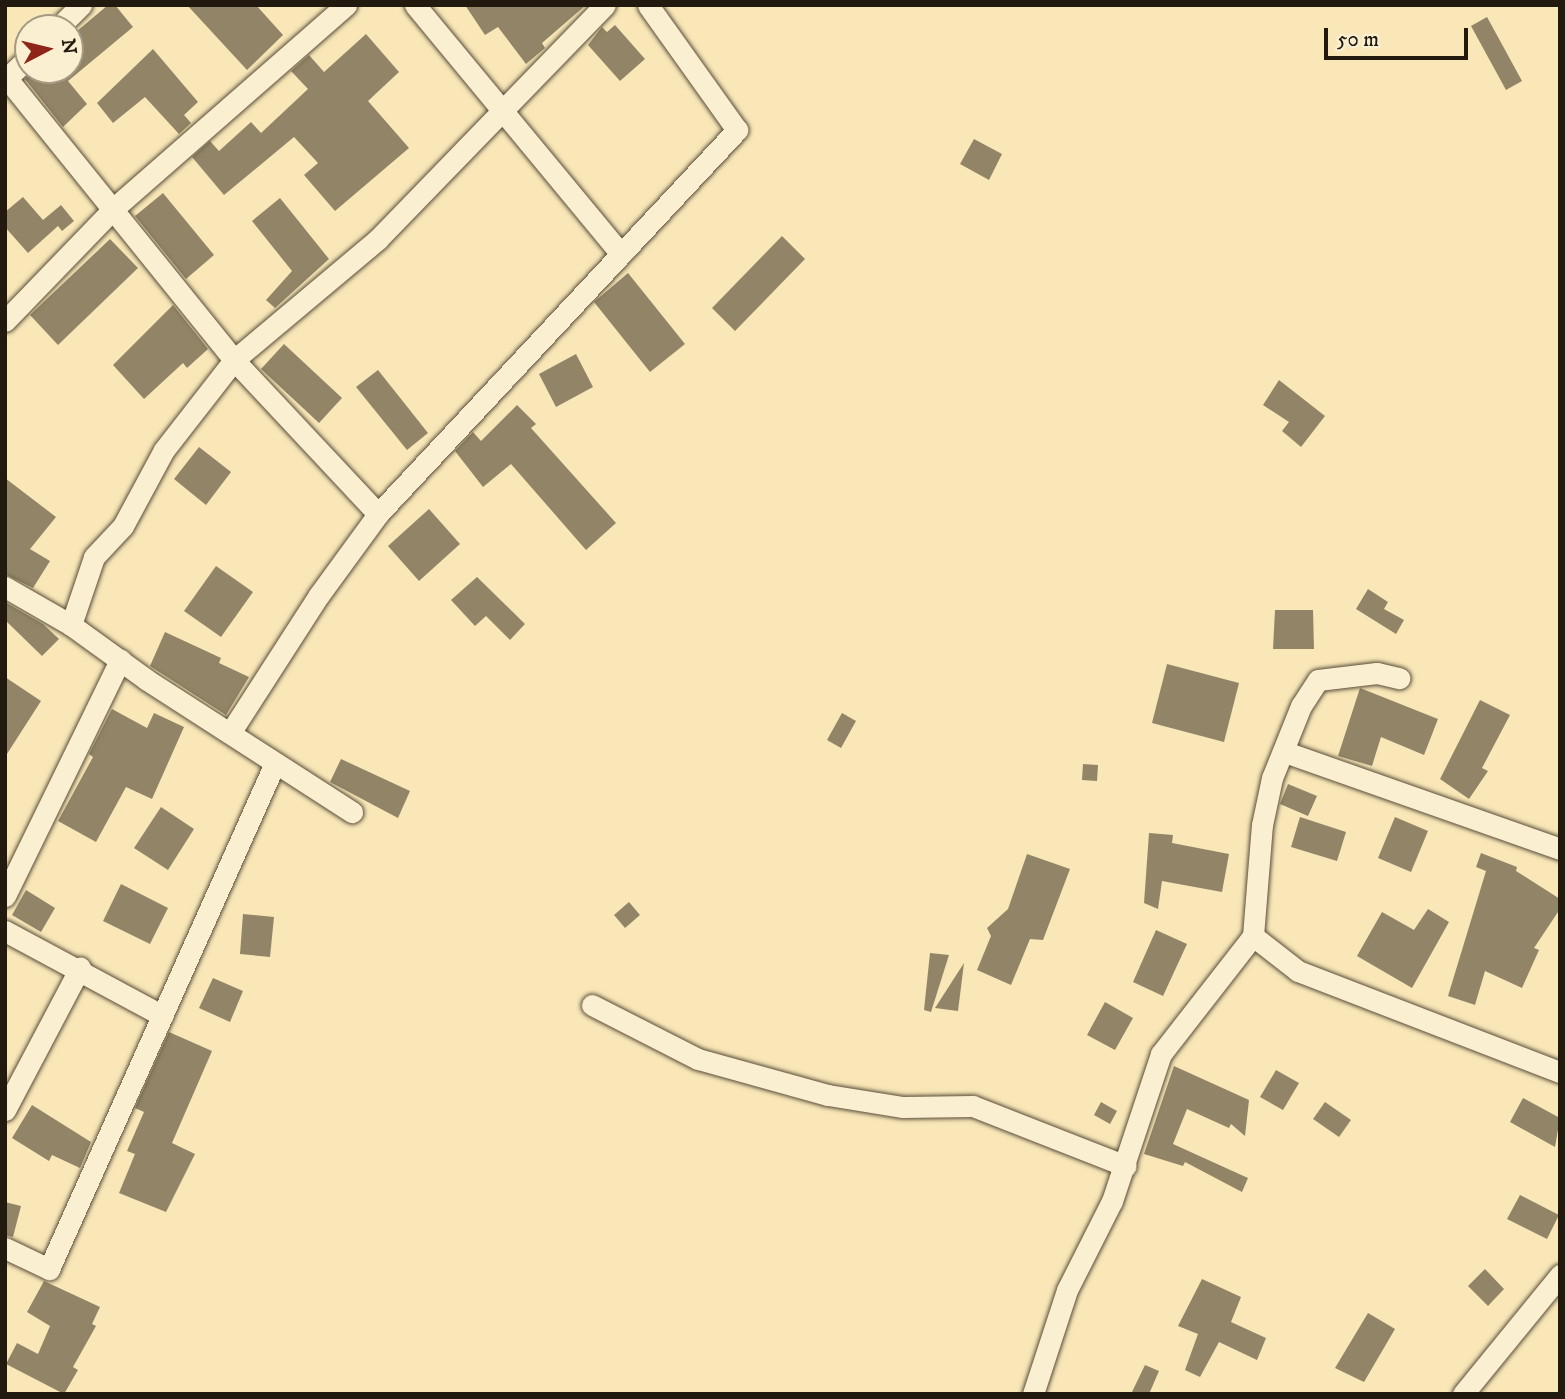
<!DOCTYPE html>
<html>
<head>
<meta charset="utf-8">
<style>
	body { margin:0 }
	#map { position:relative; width:1565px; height:1399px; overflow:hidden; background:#f9e7b8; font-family:"IM FELL DW Pica",serif }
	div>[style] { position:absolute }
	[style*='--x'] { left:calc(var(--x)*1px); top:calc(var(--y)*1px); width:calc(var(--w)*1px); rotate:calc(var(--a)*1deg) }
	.building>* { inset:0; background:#928567 }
	.roads { filter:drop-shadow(0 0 2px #584d39) drop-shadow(0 0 2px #584d39) }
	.street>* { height:21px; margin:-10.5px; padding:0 10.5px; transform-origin:10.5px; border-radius:10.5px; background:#fbefd1 }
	span { translate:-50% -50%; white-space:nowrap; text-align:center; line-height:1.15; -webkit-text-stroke:5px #fbefd1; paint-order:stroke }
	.frame { position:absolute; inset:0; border:7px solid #231a0f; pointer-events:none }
	.north { position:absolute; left:14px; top:14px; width:70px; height:70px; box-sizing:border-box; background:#fbefd1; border:2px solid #a59a83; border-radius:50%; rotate:83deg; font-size:19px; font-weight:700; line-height:28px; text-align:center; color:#231a0f }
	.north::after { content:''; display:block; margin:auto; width:24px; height:32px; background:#8f2418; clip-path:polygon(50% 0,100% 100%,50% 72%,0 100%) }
	.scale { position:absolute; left:1324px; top:28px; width:144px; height:32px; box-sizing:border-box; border:4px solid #231a0f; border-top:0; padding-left:9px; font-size:21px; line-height:24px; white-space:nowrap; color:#231a0f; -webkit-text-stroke:5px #fbefd1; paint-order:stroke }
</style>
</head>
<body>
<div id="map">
	<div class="building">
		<i style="clip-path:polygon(108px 5px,115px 5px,133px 27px,68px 81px,87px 104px,63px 127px,25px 79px,34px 70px,70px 70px,70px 37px)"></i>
		<i style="clip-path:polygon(187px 5px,256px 5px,283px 35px,247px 70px)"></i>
		<i style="clip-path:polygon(465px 5px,586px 5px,542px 43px,545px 48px,526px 64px,498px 27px,485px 35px)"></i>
		<i style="clip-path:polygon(1487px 17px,1522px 81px,1506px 90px,1471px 26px)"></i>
		<i style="clip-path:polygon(615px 25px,645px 59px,620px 81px,588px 45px,602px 27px,607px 32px)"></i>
		<i style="clip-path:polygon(366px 34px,399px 72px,368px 101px,409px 148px,335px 211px,304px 175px,318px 163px,294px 137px,224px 195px,192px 157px,210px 141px,219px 151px,251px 122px,261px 133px,308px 89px,291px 71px,309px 55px,324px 72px)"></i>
		<i style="clip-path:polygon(153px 49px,198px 102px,184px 115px,191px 123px,179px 134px,145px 97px,113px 123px,97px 103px)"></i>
		<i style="clip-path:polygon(974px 139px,1002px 154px,989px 180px,960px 164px)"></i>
		<i style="clip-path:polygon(163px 193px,214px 255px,186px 279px,135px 216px)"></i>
		<i style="clip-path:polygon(23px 197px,43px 220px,61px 205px,74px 221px,62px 231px,58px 226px,28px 253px,5px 227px,5px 212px)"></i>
		<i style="clip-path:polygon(280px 198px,329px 259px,275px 308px,266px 300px,292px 271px,252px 221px)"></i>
		<i style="clip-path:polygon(782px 236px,805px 259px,735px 331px,712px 308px)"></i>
		<i style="clip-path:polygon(110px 239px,138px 268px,58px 345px,30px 315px)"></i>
		<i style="clip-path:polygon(628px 273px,685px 344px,650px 372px,594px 302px)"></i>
		<i style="clip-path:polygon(173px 305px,208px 349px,187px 368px,183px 363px,144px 399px,113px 365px)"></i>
		<i style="clip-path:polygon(284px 344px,342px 398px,319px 423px,261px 369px)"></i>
		<i style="clip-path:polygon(576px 354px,593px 387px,556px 407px,539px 374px)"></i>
		<i style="clip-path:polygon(378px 370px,428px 433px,407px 450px,356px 387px)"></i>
		<i style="clip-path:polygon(1279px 380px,1325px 416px,1301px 447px,1282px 431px,1289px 422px,1263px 405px)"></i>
		<i style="clip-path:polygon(517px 405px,536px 424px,531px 428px,616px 523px,586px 550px,511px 464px,483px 487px,455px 451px,473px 432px,481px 441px)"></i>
		<i style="clip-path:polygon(199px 447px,231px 472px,206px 505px,174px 479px)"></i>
		<i style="clip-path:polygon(5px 478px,56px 517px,30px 549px,50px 561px,33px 588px,5px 574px)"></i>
		<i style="clip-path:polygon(429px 509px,460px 544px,419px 581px,388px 546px)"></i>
		<i style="clip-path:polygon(216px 566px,253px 592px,221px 637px,184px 611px)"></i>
		<i style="clip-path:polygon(477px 577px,525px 624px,510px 640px,486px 616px,475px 626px,451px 600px)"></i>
		<i style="clip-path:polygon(1368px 589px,1388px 602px,1384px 609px,1404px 620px,1396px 634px,1356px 609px)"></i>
		<i style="clip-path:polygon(5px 602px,43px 624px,59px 639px,42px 656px,5px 620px)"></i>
		<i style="clip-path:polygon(1275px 610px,1313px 610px,1314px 649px,1273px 649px)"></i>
		<i style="clip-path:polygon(165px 632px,221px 658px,219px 663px,249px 677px,226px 715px,150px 666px)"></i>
		<i style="clip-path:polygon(1167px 664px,1239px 683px,1224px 742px,1152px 723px)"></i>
		<i style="clip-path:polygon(5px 677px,41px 701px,5px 757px)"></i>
		<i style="clip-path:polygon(1360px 688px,1438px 719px,1424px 755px,1381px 737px,1372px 766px,1338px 756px)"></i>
		<i style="clip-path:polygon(1480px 700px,1510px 715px,1482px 768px,1488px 771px,1469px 799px,1440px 779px)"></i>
		<i style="clip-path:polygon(112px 709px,147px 728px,154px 713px,184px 727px,152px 799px,126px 787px,96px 842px,58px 821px,93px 757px,89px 754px)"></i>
		<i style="clip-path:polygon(842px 713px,856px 721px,841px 748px,827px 740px)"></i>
		<i style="clip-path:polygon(341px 759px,410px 791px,398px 818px,330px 782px)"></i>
		<i style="clip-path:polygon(1083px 764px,1098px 765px,1097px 781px,1082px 780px)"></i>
		<i style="clip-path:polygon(1288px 784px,1317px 796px,1308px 816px,1280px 804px)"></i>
		<i style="clip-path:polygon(161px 807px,194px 829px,168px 870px,134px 848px)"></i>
		<i style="clip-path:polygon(1300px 817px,1346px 832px,1337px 861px,1291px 847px)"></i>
		<i style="clip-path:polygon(1395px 817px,1428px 831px,1411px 872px,1378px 858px)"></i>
		<i style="clip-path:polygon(1149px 833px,1173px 835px,1172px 843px,1229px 854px,1222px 892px,1162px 881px,1158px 909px,1144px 903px)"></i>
		<i style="clip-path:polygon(1481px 853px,1517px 867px,1516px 871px,1560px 899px,1560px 909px,1534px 948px,1539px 950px,1522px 988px,1485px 971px,1475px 1005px,1448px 996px,1486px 871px,1476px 867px)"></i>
		<i style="clip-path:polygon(1027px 854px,1070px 869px,1043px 940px,1030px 939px,1011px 985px,977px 970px,991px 936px,987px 928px,1008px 909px)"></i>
		<i style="clip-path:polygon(121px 884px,168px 908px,150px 944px,103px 921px)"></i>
		<i style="clip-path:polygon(26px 890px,55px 908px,41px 932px,12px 915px)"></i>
		<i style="clip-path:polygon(629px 902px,640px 915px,625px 928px,614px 915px)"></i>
		<i style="clip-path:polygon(1428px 909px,1449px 922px,1412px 988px,1357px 956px,1382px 912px,1414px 930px)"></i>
		<i style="clip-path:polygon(243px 914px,274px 917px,270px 957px,240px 954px)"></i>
		<i style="clip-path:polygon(1156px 930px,1187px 944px,1163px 996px,1133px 982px)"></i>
		<i style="clip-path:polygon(930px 953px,949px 955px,931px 1012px,924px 1010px)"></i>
		<i style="clip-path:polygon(964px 963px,958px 1011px,935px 1008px)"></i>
		<i style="clip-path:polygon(213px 978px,243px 991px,230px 1022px,199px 1008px)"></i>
		<i style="clip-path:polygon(1105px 1002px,1133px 1018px,1115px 1050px,1087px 1035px)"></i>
		<i style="clip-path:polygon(169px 1032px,212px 1051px,172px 1143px,195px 1154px,166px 1212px,119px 1193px,135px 1154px,127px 1151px,144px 1112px,135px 1108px)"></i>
		<i style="clip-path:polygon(1174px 1066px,1249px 1100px,1245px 1136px,1231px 1124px,1229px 1128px,1187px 1109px,1173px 1144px,1248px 1178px,1242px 1192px,1185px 1162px,1183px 1166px,1144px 1154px)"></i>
		<i style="clip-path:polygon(1276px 1070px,1299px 1083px,1283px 1110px,1260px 1097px)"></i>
		<i style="clip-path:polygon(1523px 1098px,1560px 1118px,1555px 1147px,1510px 1122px)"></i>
		<i style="clip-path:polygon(1101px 1102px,1117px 1111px,1110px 1124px,1094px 1115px)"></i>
		<i style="clip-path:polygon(1325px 1102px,1351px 1120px,1339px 1137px,1313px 1119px)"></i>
		<i style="clip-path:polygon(32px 1105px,91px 1142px,80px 1168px,52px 1155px,49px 1161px,12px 1138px)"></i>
		<i style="clip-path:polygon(1520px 1195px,1559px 1215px,1547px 1239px,1507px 1219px)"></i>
		<i style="clip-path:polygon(5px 1202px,21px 1206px,13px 1237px,5px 1235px)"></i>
		<i style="clip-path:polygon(1485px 1269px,1504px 1289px,1488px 1306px,1468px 1286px)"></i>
		<i style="clip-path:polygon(1202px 1279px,1241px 1297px,1231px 1322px,1266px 1338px,1257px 1360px,1219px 1342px,1200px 1377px,1185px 1370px,1198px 1334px,1178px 1326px)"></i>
		<i style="clip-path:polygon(44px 1281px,100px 1307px,92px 1324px,96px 1326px,73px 1367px,78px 1370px,64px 1394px,6px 1364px,17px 1343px,38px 1354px,50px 1326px,27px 1312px)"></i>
		<i style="clip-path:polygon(1368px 1313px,1395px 1329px,1364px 1382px,1335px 1368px)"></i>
		<i style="clip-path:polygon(1145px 1365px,1159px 1371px,1149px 1394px,1131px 1394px)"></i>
	</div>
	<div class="roads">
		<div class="street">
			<i style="--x:415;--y:5;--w:323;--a:50.4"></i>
			<i style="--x:58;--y:28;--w:33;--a:-45"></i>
			<i style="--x:5;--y:76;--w:365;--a:51.1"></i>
			<i style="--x:234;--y:360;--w:211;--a:46.9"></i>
			<i style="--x:5;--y:80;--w:32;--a:-44"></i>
			<i style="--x:5;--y:321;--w:156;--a:-46"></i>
			<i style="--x:113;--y:209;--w:310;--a:-41.2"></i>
			<i style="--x:5;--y:587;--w:76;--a:29.9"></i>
			<i style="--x:71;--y:625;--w:94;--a:35.9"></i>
			<i style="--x:147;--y:680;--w:244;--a:32.8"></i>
			<i style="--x:71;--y:625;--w:72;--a:-71.3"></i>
			<i style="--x:94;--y:557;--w:42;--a:-46.9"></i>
			<i style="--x:123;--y:526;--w:86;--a:-61.7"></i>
			<i style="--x:164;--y:450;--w:114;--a:-52.1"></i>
			<i style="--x:234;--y:360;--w:188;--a:-40"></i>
			<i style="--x:378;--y:239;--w:326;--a:-45.9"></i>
			<i style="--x:230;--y:733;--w:164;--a:-57.2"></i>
			<i style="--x:319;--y:595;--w:100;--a:-53.9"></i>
			<i style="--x:378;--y:514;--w:526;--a:-46.93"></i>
			<i style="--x:737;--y:130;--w:153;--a:-125.5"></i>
			<i style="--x:1285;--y:752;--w:292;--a:19.4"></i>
			<i style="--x:5;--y:896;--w:263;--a:-64"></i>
			<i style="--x:5;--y:931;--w:179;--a:28.3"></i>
			<i style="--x:1253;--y:936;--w:57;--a:37.9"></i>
			<i style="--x:1298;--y:971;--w:281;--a:21.1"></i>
			<i style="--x:592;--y:1005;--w:119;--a:27"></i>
			<i style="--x:698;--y:1059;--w:135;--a:15.5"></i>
			<i style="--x:828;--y:1095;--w:76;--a:9.1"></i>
			<i style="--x:903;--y:1107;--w:70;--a:-0.8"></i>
			<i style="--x:973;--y:1106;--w:164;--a:21.4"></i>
			<i style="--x:5;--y:1110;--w:161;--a:-62.2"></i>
			<i style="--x:5;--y:1248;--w:49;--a:25.5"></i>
			<i style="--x:49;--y:1269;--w:554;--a:-65.93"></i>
			<i style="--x:1033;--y:1394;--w:109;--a:-71.9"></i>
			<i style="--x:1067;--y:1290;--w:100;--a:-63.2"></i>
			<i style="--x:1112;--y:1201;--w:155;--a:-71.6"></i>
			<i style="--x:1161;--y:1054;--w:150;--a:-52.1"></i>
			<i style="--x:1253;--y:936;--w:111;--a:-85.4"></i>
			<i style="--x:1262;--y:825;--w:48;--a:-78"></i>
			<i style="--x:1272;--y:778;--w:78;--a:-68.1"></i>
			<i style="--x:1301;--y:706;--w:31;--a:-57"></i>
			<i style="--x:1318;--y:680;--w:59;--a:-6.8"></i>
			<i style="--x:1377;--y:673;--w:23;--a:13"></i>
			<i style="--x:1463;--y:1394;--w:154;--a:-50.8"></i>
		</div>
	</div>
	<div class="frame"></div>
	<div class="north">N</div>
	<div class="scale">50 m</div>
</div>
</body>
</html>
